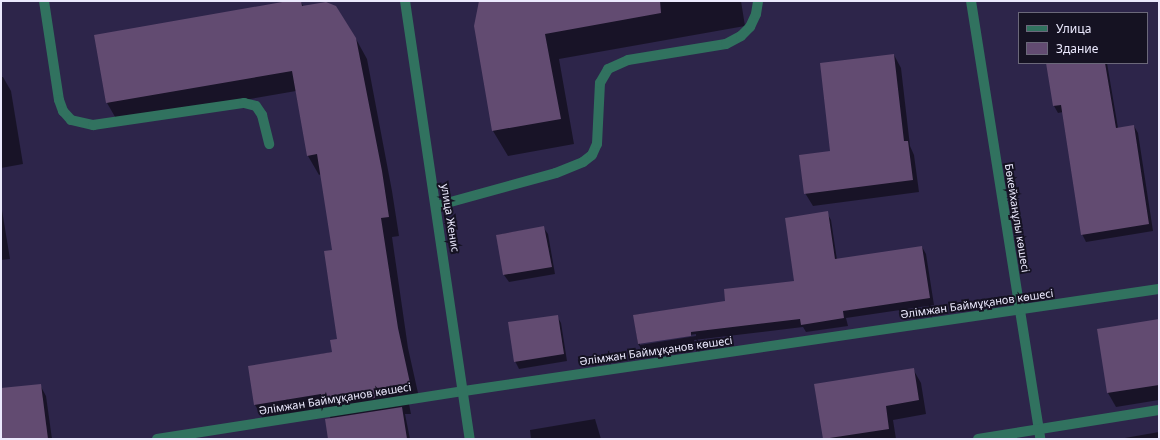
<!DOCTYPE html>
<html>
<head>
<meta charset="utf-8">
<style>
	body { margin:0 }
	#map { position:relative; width:1160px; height:440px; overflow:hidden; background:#2d254a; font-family:"Noto Sans",sans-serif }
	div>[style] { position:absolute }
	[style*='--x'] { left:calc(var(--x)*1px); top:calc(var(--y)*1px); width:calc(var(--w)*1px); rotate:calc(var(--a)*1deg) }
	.shadow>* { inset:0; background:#0007 }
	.building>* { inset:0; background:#624b71 }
	.service>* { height:10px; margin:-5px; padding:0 5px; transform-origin:5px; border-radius:5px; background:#31725f }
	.minor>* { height:10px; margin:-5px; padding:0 5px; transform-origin:5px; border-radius:5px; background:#31725f }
	.tertiary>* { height:10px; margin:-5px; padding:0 5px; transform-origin:5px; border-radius:5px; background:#31725f }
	span { translate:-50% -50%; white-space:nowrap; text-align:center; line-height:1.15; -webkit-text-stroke:4px #151222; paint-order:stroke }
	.street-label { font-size:11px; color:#ebe9fd }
	.frame { position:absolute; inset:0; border:2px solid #ebe9fd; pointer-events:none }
	.legend { position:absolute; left:1018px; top:12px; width:130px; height:52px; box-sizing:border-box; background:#151222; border:1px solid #6b687a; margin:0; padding:5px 7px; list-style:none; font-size:12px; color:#ebe9fd }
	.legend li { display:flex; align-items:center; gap:8px; height:20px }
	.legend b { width:20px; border:1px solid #6b687a }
</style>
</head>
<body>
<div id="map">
	<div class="shadow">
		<i style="clip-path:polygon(294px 1px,300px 1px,304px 7px,356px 39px,367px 59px,392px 191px,399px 236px,392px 237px,408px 348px,420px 402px,409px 404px,411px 414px,405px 414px,410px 439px,329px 439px,331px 419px,328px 414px,266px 424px,255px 405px,249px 367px,333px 352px,339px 340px,333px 251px,321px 174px,319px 175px,308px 156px,296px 91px,118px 122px,107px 103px)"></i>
		<i style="clip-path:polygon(480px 1px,741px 1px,745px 26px,559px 59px,574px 144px,508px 156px,493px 131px,475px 26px)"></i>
		<i style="clip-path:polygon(894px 55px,901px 68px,910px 146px,914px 155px,919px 192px,813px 206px,805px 193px)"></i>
		<i style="clip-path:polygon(1047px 63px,1107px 63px,1118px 128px,1134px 126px,1138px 133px,1153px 231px,1086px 242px,1082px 234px,1063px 112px,1058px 113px,1054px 106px)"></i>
		<i style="clip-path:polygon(1px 77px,3px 77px,11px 91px,23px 164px,1px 168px)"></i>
		<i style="clip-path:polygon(1px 204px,10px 259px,1px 260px)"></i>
		<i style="clip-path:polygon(evenodd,827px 213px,831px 220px,837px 260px,922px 247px,926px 254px,934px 305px,846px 318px,848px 326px,806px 332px,803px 327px,694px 340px,695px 343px,643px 351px,638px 344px,634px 315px,727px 302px,725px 290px,795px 282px,786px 219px,827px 213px,696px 334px,696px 336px,640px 345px,640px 343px,696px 334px)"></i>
		<i style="clip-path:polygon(543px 227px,548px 234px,555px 274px,509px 282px,504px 275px,497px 235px)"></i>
		<i style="clip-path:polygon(557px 316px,561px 323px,567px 361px,519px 369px,515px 361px)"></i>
		<i style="clip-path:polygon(1159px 320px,1159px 400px,1116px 407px,1108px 393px)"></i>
		<i style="clip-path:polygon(913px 369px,921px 383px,926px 414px,893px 420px,896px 439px,824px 439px,815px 385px)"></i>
		<i style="clip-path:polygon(40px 385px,46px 396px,52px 439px,1px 439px,1px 389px)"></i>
		<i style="clip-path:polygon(595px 419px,601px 439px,531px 439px,530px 430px)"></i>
		<i style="clip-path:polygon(1159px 432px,1159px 439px,1119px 439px)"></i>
	</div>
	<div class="building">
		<i style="clip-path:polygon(288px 1px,301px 1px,302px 6px,326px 2px,336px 6px,356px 38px,382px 171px,389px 217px,381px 218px,398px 328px,410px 383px,399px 385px,400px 394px,323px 406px,321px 394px,254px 405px,248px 366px,332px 352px,330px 340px,337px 339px,324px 251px,332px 250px,317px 154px,307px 156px,292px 71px,106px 103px,94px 35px)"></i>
		<i style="clip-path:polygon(479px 1px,660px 1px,661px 13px,545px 34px,561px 119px,492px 131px,474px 26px)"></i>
		<i style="clip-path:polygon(894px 54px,904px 141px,908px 141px,913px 180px,804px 194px,799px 155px,830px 151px,820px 63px)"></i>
		<i style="clip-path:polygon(1046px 63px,1105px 63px,1116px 128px,1134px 125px,1149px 224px,1081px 235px,1061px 105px,1053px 106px)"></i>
		<i style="clip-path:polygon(828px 211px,835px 259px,922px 246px,930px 298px,843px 311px,844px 318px,801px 325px,800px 319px,691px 332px,691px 336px,638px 344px,633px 315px,725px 301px,724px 289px,794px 281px,785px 218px)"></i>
		<i style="clip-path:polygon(544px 226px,552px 267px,503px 275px,496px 235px)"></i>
		<i style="clip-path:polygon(558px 315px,564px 354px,514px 362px,508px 322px)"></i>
		<i style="clip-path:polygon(1159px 319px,1159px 385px,1107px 393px,1097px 329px)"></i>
		<i style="clip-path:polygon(914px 368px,919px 400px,886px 406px,889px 429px,823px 439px,814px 384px)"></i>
		<i style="clip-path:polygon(41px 384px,48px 439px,1px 439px,1px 388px)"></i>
		<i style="clip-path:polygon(402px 407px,407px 439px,328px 439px,325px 419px)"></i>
	</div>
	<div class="service">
		<i style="--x:44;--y:1;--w:100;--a:81.4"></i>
		<i style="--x:59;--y:100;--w:12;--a:70"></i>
		<i style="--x:63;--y:111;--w:12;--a:48"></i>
		<i style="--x:71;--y:120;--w:23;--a:13"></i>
		<i style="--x:93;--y:125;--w:153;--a:-8.3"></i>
		<i style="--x:244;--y:103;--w:12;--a:14"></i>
		<i style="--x:256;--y:106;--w:11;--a:56"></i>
		<i style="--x:262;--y:115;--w:30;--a:76"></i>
		<i style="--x:436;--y:206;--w:124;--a:-15.4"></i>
		<i style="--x:556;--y:173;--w:29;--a:-22"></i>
		<i style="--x:583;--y:162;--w:11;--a:-38"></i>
		<i style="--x:592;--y:155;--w:12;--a:-66"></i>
		<i style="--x:597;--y:144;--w:61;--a:-87.2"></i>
		<i style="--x:600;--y:83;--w:16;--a:-60"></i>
		<i style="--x:608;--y:69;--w:22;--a:-24"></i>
		<i style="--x:628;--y:60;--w:99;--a:-9.3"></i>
		<i style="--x:726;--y:44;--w:17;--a:-28"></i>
		<i style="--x:741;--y:36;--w:13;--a:-45"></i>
		<i style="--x:750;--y:27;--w:14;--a:-65"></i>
		<i style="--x:756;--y:14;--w:13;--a:-81"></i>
	</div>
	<div class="minor">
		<i style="--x:971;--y:1;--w:443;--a:81"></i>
		<i style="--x:157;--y:439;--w:311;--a:-8.9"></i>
		<i style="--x:464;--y:391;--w:702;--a:-8.35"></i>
		<i style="--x:978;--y:439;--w:183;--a:-9.1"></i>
	</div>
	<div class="tertiary">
		<i style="--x:405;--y:1;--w:443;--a:81.6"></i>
	</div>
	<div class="street-label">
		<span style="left:450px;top:218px;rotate:81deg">улица Женис</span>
		<span style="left:1017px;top:218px;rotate:81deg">Бөкейханұлы көшесі</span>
		<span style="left:977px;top:304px;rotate:-8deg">Әлімжан Баймұқанов көшесі</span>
		<span style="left:656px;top:351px;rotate:-8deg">Әлімжан Баймұқанов көшесі</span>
		<span style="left:335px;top:399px;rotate:-9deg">Әлімжан Баймұқанов көшесі</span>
	</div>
	<div class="frame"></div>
	<ul class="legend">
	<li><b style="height:5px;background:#31725f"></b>Улица</li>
	<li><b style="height:11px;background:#624b71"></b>Здание</li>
	</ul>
</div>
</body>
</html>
